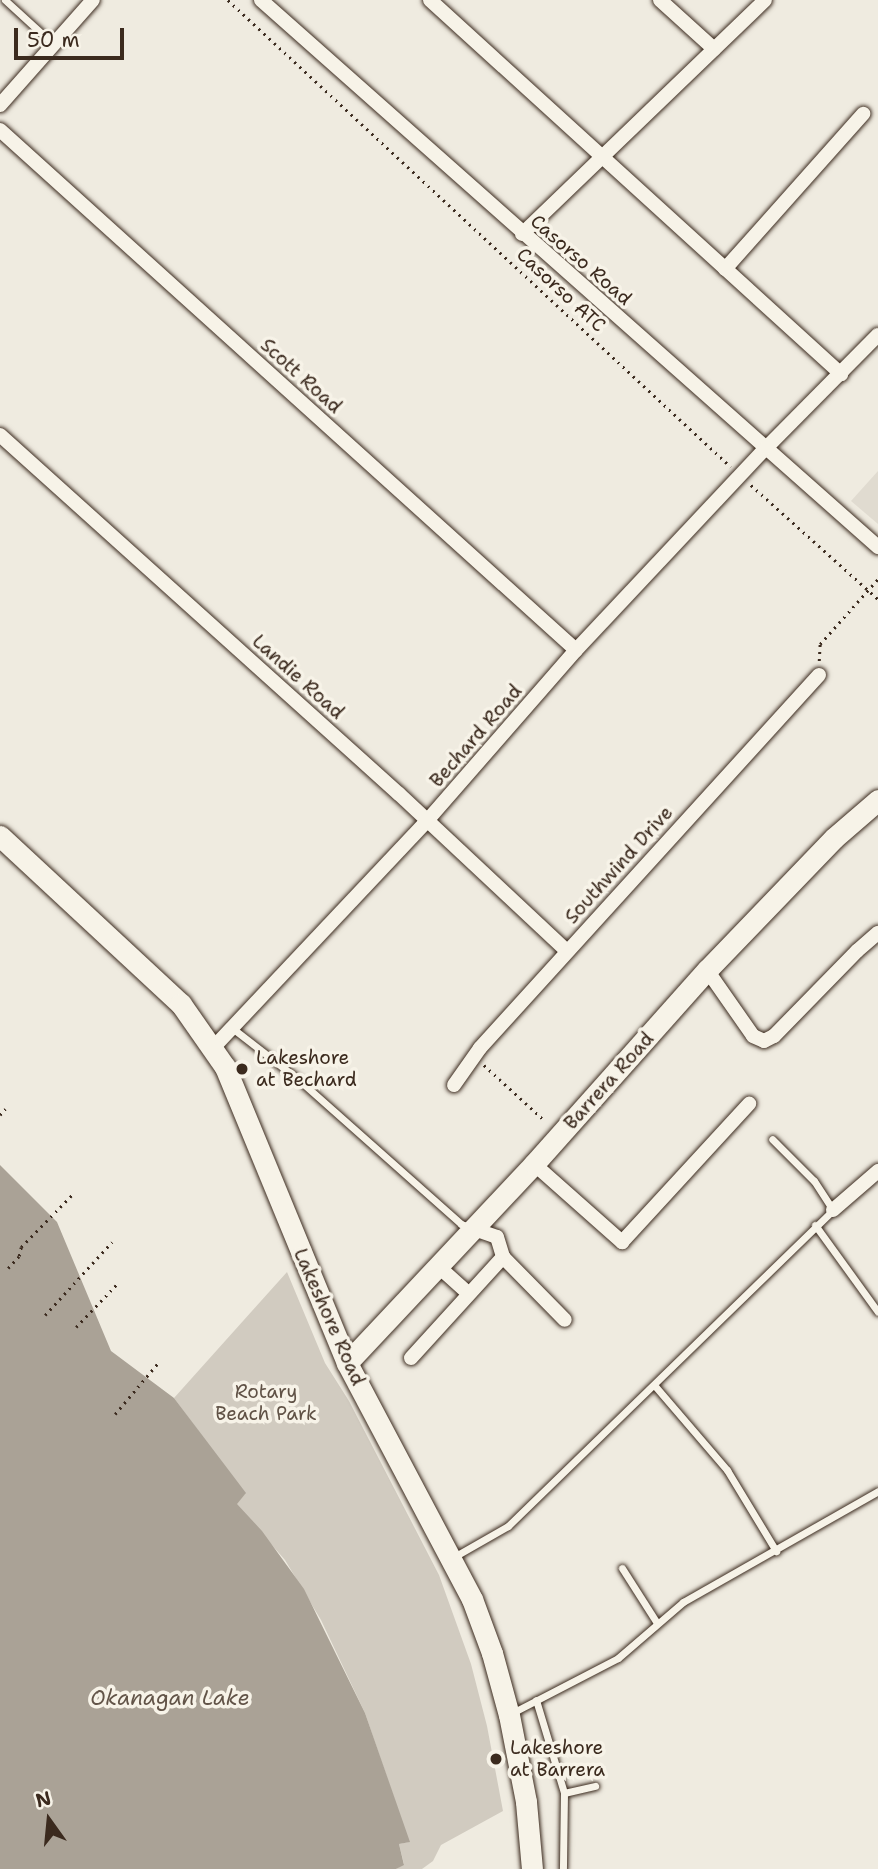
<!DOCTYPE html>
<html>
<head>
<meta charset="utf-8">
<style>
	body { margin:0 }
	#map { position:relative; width:878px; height:1869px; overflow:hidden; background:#efebe0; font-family:"Shantell Sans",sans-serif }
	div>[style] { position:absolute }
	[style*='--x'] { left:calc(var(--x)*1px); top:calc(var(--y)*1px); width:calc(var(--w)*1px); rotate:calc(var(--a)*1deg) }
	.built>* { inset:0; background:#e0dbd0 }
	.green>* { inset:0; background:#d1cbc0 }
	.water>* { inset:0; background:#aaa296 }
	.path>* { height:2.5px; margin-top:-1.25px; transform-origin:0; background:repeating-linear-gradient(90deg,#3b2a1e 0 2px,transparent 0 7px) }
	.roads { filter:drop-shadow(0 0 2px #3b2a1e) drop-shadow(0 0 2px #3b2a1e) }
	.lane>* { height:7px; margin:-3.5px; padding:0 3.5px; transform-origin:3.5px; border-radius:3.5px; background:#f7f3e8 }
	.street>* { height:14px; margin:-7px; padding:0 7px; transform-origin:7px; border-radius:7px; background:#f7f3e8 }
	.secondary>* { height:21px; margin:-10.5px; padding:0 10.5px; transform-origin:10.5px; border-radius:10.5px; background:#f7f3e8 }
	.dots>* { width:19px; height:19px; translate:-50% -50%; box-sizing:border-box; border:4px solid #f7f3e8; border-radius:50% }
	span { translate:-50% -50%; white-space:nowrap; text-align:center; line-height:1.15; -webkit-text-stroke:7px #f7f3e8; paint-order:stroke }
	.street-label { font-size:19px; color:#3b2a1e }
	.poi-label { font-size:19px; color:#3b2a1e }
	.left { translate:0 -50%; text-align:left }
	.park-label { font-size:19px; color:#605246 }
	.water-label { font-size:21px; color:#625448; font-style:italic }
	.north { position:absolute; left:14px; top:1785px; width:70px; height:70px; -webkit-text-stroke:5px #f7f3e8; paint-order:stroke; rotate:345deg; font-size:19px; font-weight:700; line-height:28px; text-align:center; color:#3b2a1e }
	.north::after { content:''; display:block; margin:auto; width:24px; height:32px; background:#3b2a1e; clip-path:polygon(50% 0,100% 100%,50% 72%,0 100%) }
	.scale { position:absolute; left:14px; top:28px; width:110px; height:32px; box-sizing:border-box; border:4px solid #3b2a1e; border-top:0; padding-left:9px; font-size:21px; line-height:24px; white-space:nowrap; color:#3b2a1e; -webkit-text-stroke:5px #f7f3e8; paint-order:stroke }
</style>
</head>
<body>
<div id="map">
	<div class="built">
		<i style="clip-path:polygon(878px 471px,878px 524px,851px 501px)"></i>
	</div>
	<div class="green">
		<i style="clip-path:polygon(287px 1272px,325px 1363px,349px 1401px,439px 1575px,471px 1664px,487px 1726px,503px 1811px,441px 1845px,433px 1861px,422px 1869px,396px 1869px,404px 1864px,399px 1844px,409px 1842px,365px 1713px,321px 1620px,285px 1560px,236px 1504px,245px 1494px,174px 1398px)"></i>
	</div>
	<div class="water">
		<i style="clip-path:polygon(0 1165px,57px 1222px,111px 1351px,174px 1398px,246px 1493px,237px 1504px,262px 1531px,304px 1589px,365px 1713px,410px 1842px,399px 1844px,404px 1865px,396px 1869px,0 1869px)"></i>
	</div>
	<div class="path">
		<i style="--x:228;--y:0;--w:686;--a:42.87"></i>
		<i style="--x:751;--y:485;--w:171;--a:41.9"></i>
		<i style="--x:819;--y:661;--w:17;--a:-87"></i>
		<i style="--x:820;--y:644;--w:87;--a:-48.3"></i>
		<i style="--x:484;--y:1065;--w:80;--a:42.5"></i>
		<i style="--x:0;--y:1115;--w:8;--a:-50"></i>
		<i style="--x:8;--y:1268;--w:16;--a:-47"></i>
		<i style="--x:19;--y:1256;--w:9;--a:-77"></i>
		<i style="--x:21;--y:1247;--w:73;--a:-45.6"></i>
		<i style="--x:45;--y:1315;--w:99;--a:-47.5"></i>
		<i style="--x:76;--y:1327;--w:59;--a:-46.4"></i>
		<i style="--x:115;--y:1414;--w:67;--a:-49.9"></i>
	</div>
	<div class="roads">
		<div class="lane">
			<i style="--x:5;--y:0;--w:65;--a:42.5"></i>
			<i style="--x:232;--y:1028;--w:85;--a:37.8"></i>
			<i style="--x:299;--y:1080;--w:217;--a:41.6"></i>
			<i style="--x:461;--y:1224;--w:9;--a:18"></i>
			<i style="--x:815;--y:1225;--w:107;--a:54.1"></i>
			<i style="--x:655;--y:1386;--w:111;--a:49.4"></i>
			<i style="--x:727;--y:1470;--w:95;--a:58.8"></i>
			<i style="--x:452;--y:1558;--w:64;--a:-29.7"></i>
			<i style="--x:508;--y:1526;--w:453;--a:-44.2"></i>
			<i style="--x:833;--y:1210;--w:35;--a:-123"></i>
			<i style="--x:814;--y:1181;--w:59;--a:-135"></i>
			<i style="--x:622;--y:1568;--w:65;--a:57.5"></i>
			<i style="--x:536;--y:1700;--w:97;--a:73.2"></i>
			<i style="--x:564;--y:1793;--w:76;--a:90.8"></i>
			<i style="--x:512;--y:1713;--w:119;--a:-27.4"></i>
			<i style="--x:618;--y:1658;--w:86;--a:-40.7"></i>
			<i style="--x:683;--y:1602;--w:224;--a:-29.6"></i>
			<i style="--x:564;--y:1793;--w:32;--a:-13"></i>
		</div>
		<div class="street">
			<i style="--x:261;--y:0;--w:825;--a:41.56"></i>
			<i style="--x:430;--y:0;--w:556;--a:42.3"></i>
			<i style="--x:660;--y:0;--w:73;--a:42.2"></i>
			<i style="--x:0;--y:105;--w:140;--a:-48.5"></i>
			<i style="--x:0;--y:130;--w:776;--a:42.08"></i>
			<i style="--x:522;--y:234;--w:337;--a:-43.9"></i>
			<i style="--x:725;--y:269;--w:208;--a:-48.3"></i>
			<i style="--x:0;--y:435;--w:537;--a:41.98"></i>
			<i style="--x:399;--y:794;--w:230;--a:43.1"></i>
			<i style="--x:707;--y:970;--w:80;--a:55.1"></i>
			<i style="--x:753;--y:1036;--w:12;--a:24"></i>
			<i style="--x:764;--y:1041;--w:11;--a:-27"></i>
			<i style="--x:774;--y:1036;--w:119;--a:-45.7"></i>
			<i style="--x:857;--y:951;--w:28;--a:-41"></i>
			<i style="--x:212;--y:1049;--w:312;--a:-46.7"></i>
			<i style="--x:426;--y:822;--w:228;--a:-48.9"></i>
			<i style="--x:576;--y:650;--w:277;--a:-46.8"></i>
			<i style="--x:766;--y:448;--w:159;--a:-45.3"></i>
			<i style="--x:454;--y:1085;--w:45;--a:-54.9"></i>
			<i style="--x:480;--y:1048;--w:504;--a:-47.73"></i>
			<i style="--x:534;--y:1164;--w:118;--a:41.6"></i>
			<i style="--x:622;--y:1242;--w:188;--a:-47.4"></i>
			<i style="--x:833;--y:1210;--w:60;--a:-40.9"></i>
			<i style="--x:474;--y:1229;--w:24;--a:19"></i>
			<i style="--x:497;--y:1237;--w:21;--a:73"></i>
			<i style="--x:503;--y:1257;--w:88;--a:45.5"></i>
			<i style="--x:439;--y:1267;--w:40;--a:42"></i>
			<i style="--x:411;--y:1358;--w:137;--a:-47.7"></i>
		</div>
		<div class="secondary">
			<i style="--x:0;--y:836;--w:247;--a:42.9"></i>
			<i style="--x:181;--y:1004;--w:77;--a:55.1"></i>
			<i style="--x:225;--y:1067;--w:320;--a:67.6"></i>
			<i style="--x:347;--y:1363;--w:267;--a:62.1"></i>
			<i style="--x:472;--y:1599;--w:58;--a:69.7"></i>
			<i style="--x:492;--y:1653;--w:64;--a:74.7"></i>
			<i style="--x:509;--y:1715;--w:89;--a:78.9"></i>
			<i style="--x:526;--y:1802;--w:67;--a:84.9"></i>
			<i style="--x:347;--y:1363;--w:273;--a:-46.8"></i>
			<i style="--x:534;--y:1164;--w:260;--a:-48.3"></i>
			<i style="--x:707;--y:970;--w:183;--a:-46.1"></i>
			<i style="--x:834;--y:838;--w:58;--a:-40.8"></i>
		</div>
	</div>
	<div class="dots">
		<i style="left:242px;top:1069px;background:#3b2a1e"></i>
		<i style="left:496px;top:1759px;background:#3b2a1e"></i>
	</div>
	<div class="street-label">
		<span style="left:581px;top:260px;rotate:41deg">Casorso Road</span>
		<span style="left:561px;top:290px;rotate:43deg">Casorso ATC</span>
		<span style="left:301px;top:376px;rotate:42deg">Scott Road</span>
		<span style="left:298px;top:677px;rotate:42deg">Landie Road</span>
		<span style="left:476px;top:736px;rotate:-49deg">Bechard Road</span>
		<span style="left:619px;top:865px;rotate:-48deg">Southwind Drive</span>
		<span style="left:609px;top:1081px;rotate:-48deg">Barrera Road</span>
		<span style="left:329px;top:1317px;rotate:66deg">Lakeshore Road</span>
	</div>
	<div class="poi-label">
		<span class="left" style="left:256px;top:1069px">Lakeshore<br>at Bechard</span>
		<span class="left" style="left:510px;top:1759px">Lakeshore<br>at Barrera</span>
	</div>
	<div class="park-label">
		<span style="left:266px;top:1403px">Rotary<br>Beach Park</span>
	</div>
	<div class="water-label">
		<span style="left:170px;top:1698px">Okanagan Lake</span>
	</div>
	<div class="north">N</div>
	<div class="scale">50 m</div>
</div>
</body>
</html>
